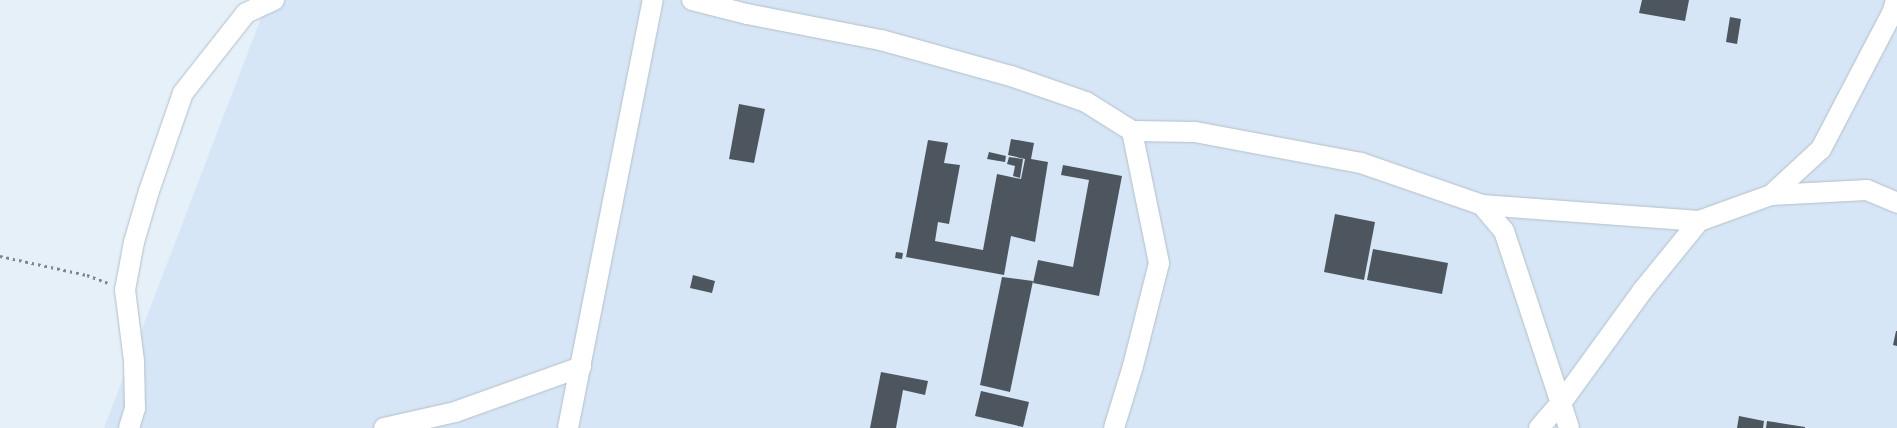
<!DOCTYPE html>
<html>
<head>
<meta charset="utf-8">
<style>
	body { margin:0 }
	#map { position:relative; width:1897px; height:428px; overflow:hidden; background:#e5f0f9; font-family:"IBM Plex Sans",sans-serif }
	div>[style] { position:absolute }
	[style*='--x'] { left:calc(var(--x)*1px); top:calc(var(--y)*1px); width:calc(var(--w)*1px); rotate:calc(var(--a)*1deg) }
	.built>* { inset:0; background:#d6e6f6 }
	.building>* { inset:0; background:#4d565e }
	.path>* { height:2.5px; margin-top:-1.25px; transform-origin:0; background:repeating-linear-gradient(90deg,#7f878d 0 2.5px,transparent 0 6.5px) }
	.roads { filter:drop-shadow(0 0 1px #b4bec8) drop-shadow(0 0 1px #b4bec8) }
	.minor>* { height:20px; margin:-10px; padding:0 10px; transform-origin:10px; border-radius:10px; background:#fff }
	span { translate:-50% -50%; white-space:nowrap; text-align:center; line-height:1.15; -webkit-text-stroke:5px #f9fcfe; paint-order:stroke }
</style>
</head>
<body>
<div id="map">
	<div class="built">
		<i style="clip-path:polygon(268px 0,1897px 0,1897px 428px,104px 428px)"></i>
	</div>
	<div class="building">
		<i style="clip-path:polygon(1642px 0,1689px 0,1685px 21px,1639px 13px)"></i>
		<i style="clip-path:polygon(1730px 17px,1741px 19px,1737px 44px,1726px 42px)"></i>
		<i style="clip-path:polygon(739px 104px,765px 109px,754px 163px,729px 159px)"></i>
		<i style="clip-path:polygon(1011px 139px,1034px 143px,1031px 159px,1048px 162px,1035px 242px,1011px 236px,1004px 275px,906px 257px,928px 140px,948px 143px,944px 163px,960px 165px,949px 224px,938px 222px,935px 241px,983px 250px,997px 174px,1021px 179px,1025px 159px,1008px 155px)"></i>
		<i style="clip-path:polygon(989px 152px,1006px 156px,1005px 162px,987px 159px)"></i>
		<i style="clip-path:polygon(1009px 157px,1023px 159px,1020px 178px,1013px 176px,1015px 166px,1007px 164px)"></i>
		<i style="clip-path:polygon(1063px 165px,1122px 176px,1099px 296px,1033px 283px,1038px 260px,1073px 267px,1089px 180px,1061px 175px)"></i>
		<i style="clip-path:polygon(1335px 214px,1375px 222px,1364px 280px,1324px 272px)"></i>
		<i style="clip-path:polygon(1373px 249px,1448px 263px,1442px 294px,1367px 280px)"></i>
		<i style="clip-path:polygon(896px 252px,903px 253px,902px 259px,895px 258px)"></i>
		<i style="clip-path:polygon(693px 275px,715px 281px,712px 293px,690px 288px)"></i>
		<i style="clip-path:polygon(1002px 277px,1033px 281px,1010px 392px,980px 385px)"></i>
		<i style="clip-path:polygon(1896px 331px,1897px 331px,1897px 346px,1893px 345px)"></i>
		<i style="clip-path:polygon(881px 372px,928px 381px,925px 395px,903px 390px,896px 428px,870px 428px)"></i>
		<i style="clip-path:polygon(981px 391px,1029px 402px,1023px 427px,975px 416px)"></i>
		<i style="clip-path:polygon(1739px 416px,1764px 421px,1763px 428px,1737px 428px)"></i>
		<i style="clip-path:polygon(1767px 421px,1805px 427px,1805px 428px,1766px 428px)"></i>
	</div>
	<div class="path">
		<i style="--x:0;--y:256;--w:89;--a:12.3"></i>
		<i style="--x:87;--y:275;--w:25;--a:21"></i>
	</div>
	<div class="roads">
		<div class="minor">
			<i style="--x:692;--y:0;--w:57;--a:14.3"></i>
			<i style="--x:747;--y:14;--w:136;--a:11"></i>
			<i style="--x:881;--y:40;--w:135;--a:15.5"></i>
			<i style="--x:1011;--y:76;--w:79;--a:19.1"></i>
			<i style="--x:1086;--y:102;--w:54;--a:32.2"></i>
			<i style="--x:1132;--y:131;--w:63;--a:0.9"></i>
			<i style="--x:1195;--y:132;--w:169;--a:10.6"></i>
			<i style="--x:1361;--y:163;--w:128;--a:19.1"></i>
			<i style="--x:1482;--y:205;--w:218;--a:4.2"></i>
			<i style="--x:1699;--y:221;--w:77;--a:-19.9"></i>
			<i style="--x:1771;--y:195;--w:96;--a:-3"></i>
			<i style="--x:1867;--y:190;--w:33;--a:23"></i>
			<i style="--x:1771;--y:195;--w:68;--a:-42.6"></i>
			<i style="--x:1821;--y:149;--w:156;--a:-62.4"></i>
			<i style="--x:1893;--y:11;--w:11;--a:-75"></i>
			<i style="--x:1482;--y:205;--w:34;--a:50"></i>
			<i style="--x:1504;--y:231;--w:207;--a:71.7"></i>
			<i style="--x:129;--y:428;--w:21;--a:-73"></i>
			<i style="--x:135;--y:408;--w:47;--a:-91.2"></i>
			<i style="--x:134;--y:361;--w:72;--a:-97.2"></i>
			<i style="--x:125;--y:290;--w:49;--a:-79.4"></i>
			<i style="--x:134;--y:242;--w:53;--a:-73.6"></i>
			<i style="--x:149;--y:191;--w:104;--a:-70.9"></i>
			<i style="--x:183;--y:93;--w:102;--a:-51.8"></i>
			<i style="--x:246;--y:13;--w:31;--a:-25"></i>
			<i style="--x:384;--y:428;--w:73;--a:-12.7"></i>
			<i style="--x:455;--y:412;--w:134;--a:-19.7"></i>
			<i style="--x:568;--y:428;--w:436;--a:-78.8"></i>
			<i style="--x:1114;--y:428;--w:65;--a:-73"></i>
			<i style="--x:1133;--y:366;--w:106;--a:-75.8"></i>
			<i style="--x:1159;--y:263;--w:135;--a:-101.6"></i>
			<i style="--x:1539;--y:428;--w:33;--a:-49"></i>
			<i style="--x:1561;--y:403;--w:140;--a:-54"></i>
			<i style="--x:1643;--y:290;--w:89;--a:-50.9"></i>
		</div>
	</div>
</div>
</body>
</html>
